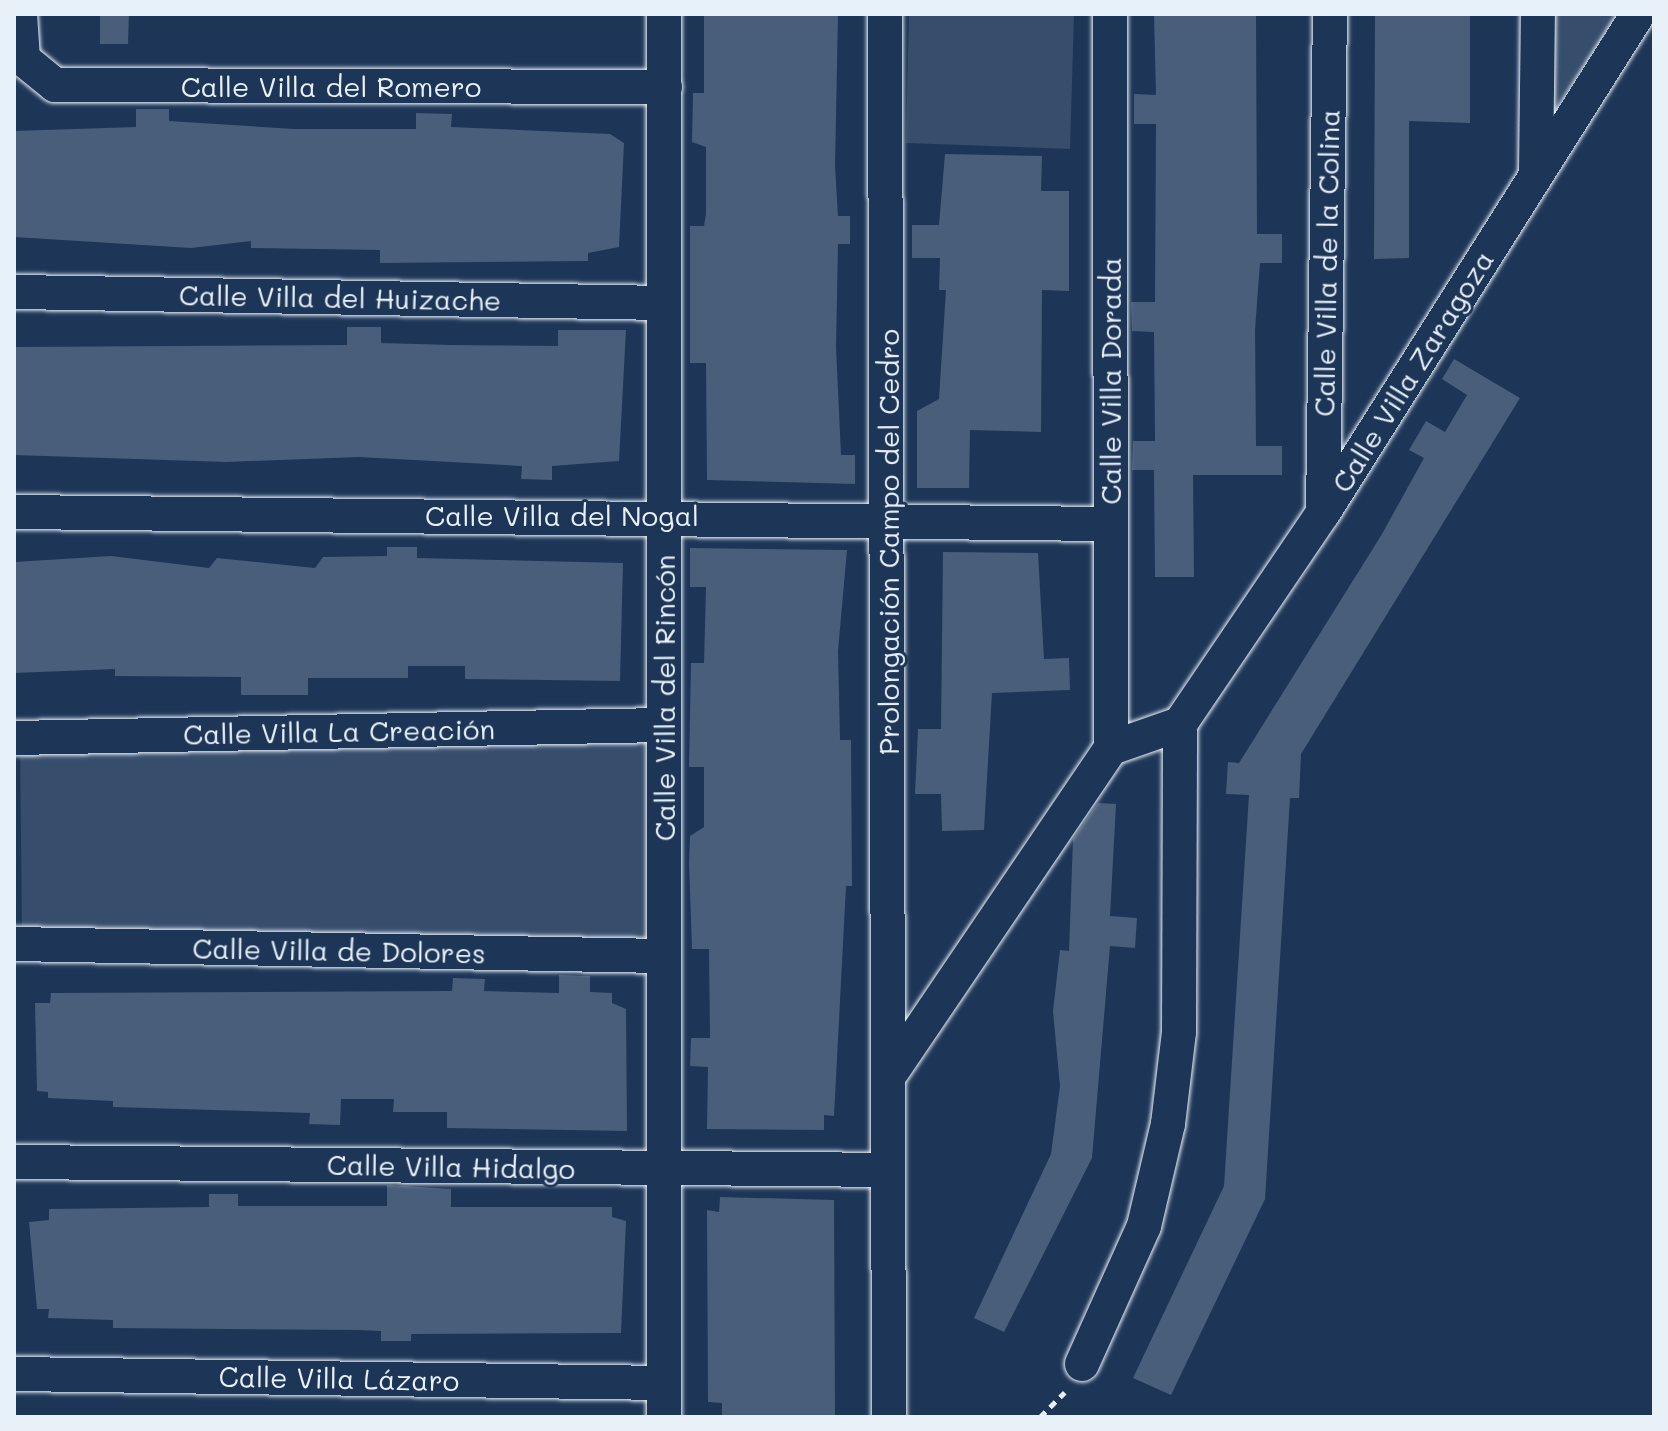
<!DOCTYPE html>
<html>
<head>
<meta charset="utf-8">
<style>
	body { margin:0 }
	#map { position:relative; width:1668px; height:1431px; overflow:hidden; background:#1d3557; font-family:Mali,sans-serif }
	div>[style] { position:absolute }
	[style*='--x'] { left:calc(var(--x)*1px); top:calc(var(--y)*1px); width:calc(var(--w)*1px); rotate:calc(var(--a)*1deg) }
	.green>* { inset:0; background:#374d6c }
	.building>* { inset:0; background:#495e7a }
	.path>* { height:5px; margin-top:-2.5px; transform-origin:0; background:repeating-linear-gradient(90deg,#e8f1f8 0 8px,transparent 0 14px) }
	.roads { filter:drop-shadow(0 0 2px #e8f1f8) drop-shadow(0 0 2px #e8f1f8) }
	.street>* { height:34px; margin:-17px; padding:0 17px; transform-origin:17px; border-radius:17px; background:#1d3557 }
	span { translate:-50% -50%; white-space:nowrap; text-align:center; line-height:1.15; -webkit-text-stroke:6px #1d3557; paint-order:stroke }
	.street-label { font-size:28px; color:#e8f1f8 }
	.frame { position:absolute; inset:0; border:16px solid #e8f1f8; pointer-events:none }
</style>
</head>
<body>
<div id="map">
	<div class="green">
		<i style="clip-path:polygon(909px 14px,1074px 14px,1070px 149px,906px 143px)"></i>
		<i style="clip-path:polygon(1550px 14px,1618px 14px,1550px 117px)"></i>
		<i style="clip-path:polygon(652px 737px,653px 946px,22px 933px,20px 745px)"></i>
	</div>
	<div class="building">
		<i style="clip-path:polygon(100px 14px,129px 14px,128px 44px,100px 44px)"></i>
		<i style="clip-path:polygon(704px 14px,838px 14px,835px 166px,838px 216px,850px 216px,850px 244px,838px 244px,836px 347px,841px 455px,855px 455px,855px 484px,707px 480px,706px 363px,690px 363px,690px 226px,704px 226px,706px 214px,706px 147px,692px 142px,693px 93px,704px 93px)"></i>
		<i style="clip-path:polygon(1154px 14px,1256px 14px,1257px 234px,1282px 234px,1282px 263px,1260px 263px,1255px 330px,1256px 446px,1282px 446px,1282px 475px,1193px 475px,1194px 577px,1155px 577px,1154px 470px,1132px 470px,1133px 441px,1155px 441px,1154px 332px,1132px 331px,1131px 302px,1155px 302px,1156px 124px,1134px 124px,1134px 94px,1156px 95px)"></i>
		<i style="clip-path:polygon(1375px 14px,1470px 14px,1470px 123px,1409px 121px,1409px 258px,1374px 259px)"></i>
		<i style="clip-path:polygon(136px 109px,169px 109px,169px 121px,294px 129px,416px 129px,416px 113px,452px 114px,451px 127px,610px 134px,624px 143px,619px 247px,588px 253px,588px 261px,380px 263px,380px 250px,251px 248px,251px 241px,191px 248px,14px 237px,14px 131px,136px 127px)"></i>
		<i style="clip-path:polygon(945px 154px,1042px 156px,1041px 191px,1069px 191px,1069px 291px,1042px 290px,1041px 432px,970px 430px,969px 488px,917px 488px,917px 411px,939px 399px,946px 290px,939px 290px,940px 258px,912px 258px,912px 225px,939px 225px)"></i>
		<i style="clip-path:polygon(347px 327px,381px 327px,381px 343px,451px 345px,558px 346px,558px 330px,626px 330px,619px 461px,552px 466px,552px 480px,521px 479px,522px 466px,359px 457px,226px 462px,14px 455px,14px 347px,347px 345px)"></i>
		<i style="clip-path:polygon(1454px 359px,1520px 398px,1301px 754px,1299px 798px,1290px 798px,1265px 1199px,1171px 1395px,1133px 1378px,1224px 1186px,1249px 795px,1226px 794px,1228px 762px,1239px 763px,1382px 534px,1424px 458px,1409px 450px,1426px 421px,1445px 432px,1467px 395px,1442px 379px)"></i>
		<i style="clip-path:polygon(387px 547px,417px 547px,417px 558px,623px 563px,620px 681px,465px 679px,465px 666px,408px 666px,408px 678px,308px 678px,308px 695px,241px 695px,241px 677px,115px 676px,115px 669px,14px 673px,14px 562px,111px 556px,209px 568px,217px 558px,315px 568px,323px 557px,387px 556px)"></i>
		<i style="clip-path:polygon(690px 548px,847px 550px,838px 651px,840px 740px,851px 740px,852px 886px,846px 886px,834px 1116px,824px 1115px,824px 1130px,707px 1129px,708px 1067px,690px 1066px,691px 1038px,710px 1038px,709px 949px,692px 949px,689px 862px,690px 836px,704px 827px,704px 767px,689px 767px,691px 663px,704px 663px,706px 587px,690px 587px)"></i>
		<i style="clip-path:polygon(943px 552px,1038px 553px,1044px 659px,1069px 658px,1070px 690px,992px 693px,984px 830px,942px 831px,941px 794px,915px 794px,918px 729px,941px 729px)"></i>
		<i style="clip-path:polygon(1098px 803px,1116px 804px,1110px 916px,1137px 918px,1135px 948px,1110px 946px,1092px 1158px,1004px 1332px,974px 1318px,1051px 1154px,1060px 1086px,1053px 1011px,1060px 950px,1069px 951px,1073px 839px)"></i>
		<i style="clip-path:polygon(559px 975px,590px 976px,590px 992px,612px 993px,612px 1003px,626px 1009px,627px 1131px,447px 1128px,447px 1112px,393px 1112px,394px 1099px,341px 1099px,340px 1125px,309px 1124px,310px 1113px,113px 1107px,113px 1101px,48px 1098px,48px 1092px,37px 1091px,35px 1003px,50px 1003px,51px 993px,452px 991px,453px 978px,485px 979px,484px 991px,559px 993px)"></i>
		<i style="clip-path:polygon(387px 1185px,451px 1189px,451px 1207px,612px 1207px,612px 1217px,626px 1221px,621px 1333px,411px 1334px,411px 1341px,381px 1341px,381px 1331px,359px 1330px,113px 1328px,113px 1320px,48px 1318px,49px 1309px,37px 1309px,29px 1222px,49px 1220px,49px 1209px,209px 1207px,209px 1194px,238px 1194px,238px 1206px,387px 1206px)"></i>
		<i style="clip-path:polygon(720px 1197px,834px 1200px,835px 1417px,722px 1417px,722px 1403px,708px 1402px,707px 1210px,719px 1212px)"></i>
	</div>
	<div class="path">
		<i style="--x:1040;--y:1417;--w:35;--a:-45"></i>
	</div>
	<div class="roads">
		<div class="street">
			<i style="--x:20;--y:14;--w:45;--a:86.2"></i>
			<i style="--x:23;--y:59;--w:41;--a:39.1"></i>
			<i style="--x:55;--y:85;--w:610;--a:0.19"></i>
			<i style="--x:885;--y:14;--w:1401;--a:89.84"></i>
			<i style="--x:1110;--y:14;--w:734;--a:89.92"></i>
			<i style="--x:1536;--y:171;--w:157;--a:-89.3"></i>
			<i style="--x:16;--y:292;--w:648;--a:0.97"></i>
			<i style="--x:14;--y:512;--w:1097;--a:0.63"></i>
			<i style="--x:1323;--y:512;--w:498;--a:-89.2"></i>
			<i style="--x:1180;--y:724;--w:255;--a:-55.9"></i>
			<i style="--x:1323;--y:513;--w:590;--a:-57.74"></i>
			<i style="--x:14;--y:738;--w:650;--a:-1.15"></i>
			<i style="--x:14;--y:944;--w:650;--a:1.06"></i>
			<i style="--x:893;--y:1070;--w:389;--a:-55.9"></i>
			<i style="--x:1111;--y:748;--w:73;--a:-19.2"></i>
			<i style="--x:14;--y:1162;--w:874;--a:0.52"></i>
			<i style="--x:1082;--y:1364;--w:151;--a:-65.8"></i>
			<i style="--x:1144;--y:1226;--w:105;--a:-76.8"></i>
			<i style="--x:1168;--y:1124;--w:93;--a:-83.2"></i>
			<i style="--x:1179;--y:1032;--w:308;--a:-89.8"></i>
			<i style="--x:14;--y:1374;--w:649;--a:0.79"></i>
			<i style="--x:664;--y:1417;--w:1403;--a:-90"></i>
		</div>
	</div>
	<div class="street-label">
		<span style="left:331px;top:86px">Calle Villa del Romero</span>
		<span style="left:1326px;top:263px;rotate:-89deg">Calle Villa de la Colina</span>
		<span style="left:340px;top:297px;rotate:1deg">Calle Villa del Huizache</span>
		<span style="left:1412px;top:371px;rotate:-58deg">Calle Villa Zaragoza</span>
		<span style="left:1110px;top:381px;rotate:-90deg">Calle Villa Dorada</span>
		<span style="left:562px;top:515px">Calle Villa del Nogal</span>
		<span style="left:888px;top:542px;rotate:-90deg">Prolongación Campo del Cedro</span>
		<span style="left:664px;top:698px;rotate:-90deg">Calle Villa del Rincón</span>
		<span style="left:339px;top:731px;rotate:-1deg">Calle Villa La Creación</span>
		<span style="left:339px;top:950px;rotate:1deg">Calle Villa de Dolores</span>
		<span style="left:451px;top:1166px;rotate:1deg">Calle Villa Hidalgo</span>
		<span style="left:339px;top:1378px;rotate:1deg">Calle Villa Lázaro</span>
	</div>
	<div class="frame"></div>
</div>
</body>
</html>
